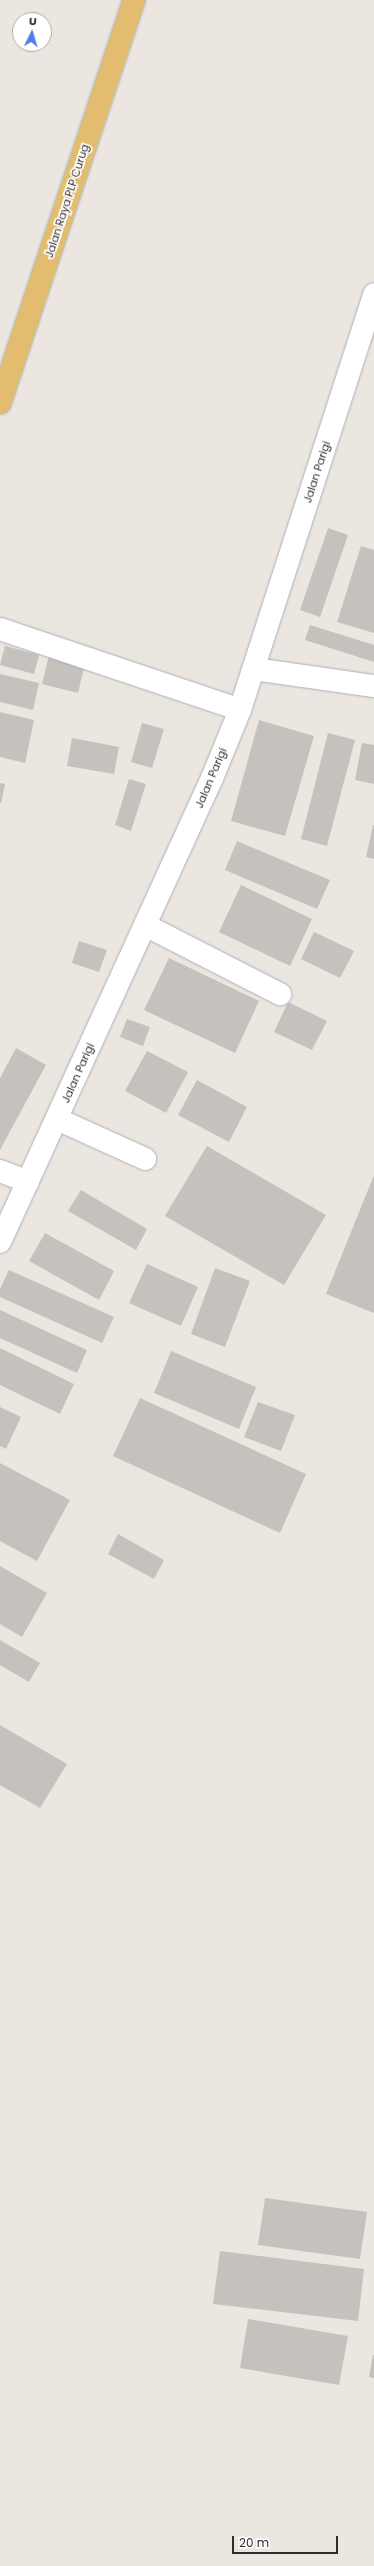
<!DOCTYPE html>
<html>
<head>
<meta charset="utf-8">
<style>
	body { margin:0 }
	#map { position:relative; width:374px; height:2566px; overflow:hidden; background:#ece6e1; font-family:Poppins,sans-serif }
	div>[style] { position:absolute }
	[style*='--x'] { left:calc(var(--x)*1px); top:calc(var(--y)*1px); width:calc(var(--w)*1px); rotate:calc(var(--a)*1deg) }
	.building>* { inset:0; background:#c5c1bc }
	.roads { filter:drop-shadow(0 0 1px #adb0b7) drop-shadow(0 0 1px #adb0b7) }
	.minor>* { height:22px; margin:-11px; padding:0 11px; transform-origin:11px; border-radius:11px; background:#fff }
	.major>* { height:22px; margin:-11px; padding:0 11px; transform-origin:11px; border-radius:11px; background:#e2bd70 }
	span { translate:-50% -50%; white-space:nowrap; text-align:center; line-height:1.15; -webkit-text-stroke:3.5px #fff; paint-order:stroke }
	.street-label { font-size:11px; color:#2d2d2d }
	.north { position:absolute; left:12px; top:12px; width:40px; height:40px; box-sizing:border-box; background:#fff; border:1px solid #ababab; border-radius:50%; rotate:5deg; font-size:11px; font-weight:700; line-height:16px; text-align:center; color:#2d2d2d }
	.north::after { content:''; display:block; margin:auto; width:14px; height:18px; background:#537de7; clip-path:polygon(50% 0,100% 100%,50% 72%,0 100%) }
	.scale { position:absolute; left:232px; top:2536px; width:106px; height:18px; box-sizing:border-box; border:2px solid #2d2d2d; border-top:0; padding-left:5px; font-size:12px; line-height:14px; white-space:nowrap; color:#2d2d2d; -webkit-text-stroke:3px #fff; paint-order:stroke }
</style>
</head>
<body>
<div id="map">
	<div class="building">
		<i style="clip-path:polygon(328px 528px,348px 535px,320px 617px,300px 610px)"></i>
		<i style="clip-path:polygon(361px 546px,374px 550px,374px 633px,337px 622px)"></i>
		<i style="clip-path:polygon(310px 625px,374px 645px,374px 662px,305px 640px)"></i>
		<i style="clip-path:polygon(5px 646px,39px 655px,34px 674px,0 665px)"></i>
		<i style="clip-path:polygon(49px 655px,85px 664px,78px 693px,42px 684px)"></i>
		<i style="clip-path:polygon(0 674px,39px 683px,33px 710px,0 702px)"></i>
		<i style="clip-path:polygon(0 712px,34px 720px,25px 763px,0 757px)"></i>
		<i style="clip-path:polygon(259px 720px,314px 736px,285px 836px,231px 821px)"></i>
		<i style="clip-path:polygon(142px 723px,164px 729px,152px 768px,131px 762px)"></i>
		<i style="clip-path:polygon(328px 733px,355px 740px,327px 846px,301px 839px)"></i>
		<i style="clip-path:polygon(72px 738px,119px 747px,114px 774px,67px 766px)"></i>
		<i style="clip-path:polygon(362px 743px,374px 745px,374px 784px,355px 780px)"></i>
		<i style="clip-path:polygon(129px 779px,146px 784px,131px 831px,115px 825px)"></i>
		<i style="clip-path:polygon(0 783px,5px 784px,1px 803px,0 803px)"></i>
		<i style="clip-path:polygon(373px 825px,374px 825px,374px 859px,366px 857px)"></i>
		<i style="clip-path:polygon(237px 841px,330px 880px,317px 909px,225px 870px)"></i>
		<i style="clip-path:polygon(241px 885px,312px 919px,290px 966px,219px 932px)"></i>
		<i style="clip-path:polygon(314px 932px,354px 951px,340px 978px,301px 959px)"></i>
		<i style="clip-path:polygon(79px 941px,107px 950px,99px 972px,72px 963px)"></i>
		<i style="clip-path:polygon(169px 958px,259px 1001px,235px 1053px,144px 1010px)"></i>
		<i style="clip-path:polygon(288px 1002px,327px 1021px,312px 1050px,274px 1032px)"></i>
		<i style="clip-path:polygon(127px 1019px,150px 1027px,143px 1046px,120px 1037px)"></i>
		<i style="clip-path:polygon(16px 1048px,46px 1065px,0 1150px,0 1078px)"></i>
		<i style="clip-path:polygon(147px 1051px,188px 1072px,166px 1113px,125px 1091px)"></i>
		<i style="clip-path:polygon(197px 1080px,247px 1107px,229px 1142px,178px 1115px)"></i>
		<i style="clip-path:polygon(207px 1146px,326px 1215px,284px 1285px,165px 1216px)"></i>
		<i style="clip-path:polygon(374px 1175px,374px 1313px,326px 1294px)"></i>
		<i style="clip-path:polygon(81px 1190px,147px 1229px,136px 1250px,68px 1211px)"></i>
		<i style="clip-path:polygon(45px 1233px,114px 1271px,99px 1300px,29px 1261px)"></i>
		<i style="clip-path:polygon(147px 1264px,198px 1287px,181px 1326px,129px 1303px)"></i>
		<i style="clip-path:polygon(215px 1268px,250px 1281px,225px 1347px,191px 1334px)"></i>
		<i style="clip-path:polygon(9px 1270px,114px 1317px,102px 1343px,0 1297px,0 1289px)"></i>
		<i style="clip-path:polygon(0 1310px,87px 1350px,77px 1373px,0 1338px)"></i>
		<i style="clip-path:polygon(0 1348px,74px 1384px,60px 1414px,0 1385px)"></i>
		<i style="clip-path:polygon(171px 1351px,256px 1387px,239px 1429px,154px 1393px)"></i>
		<i style="clip-path:polygon(140px 1398px,306px 1474px,280px 1533px,113px 1456px)"></i>
		<i style="clip-path:polygon(258px 1402px,295px 1415px,281px 1451px,244px 1437px)"></i>
		<i style="clip-path:polygon(0 1407px,21px 1417px,6px 1449px,0 1446px)"></i>
		<i style="clip-path:polygon(0 1463px,70px 1500px,37px 1561px,0 1541px)"></i>
		<i style="clip-path:polygon(118px 1534px,164px 1560px,154px 1579px,108px 1554px)"></i>
		<i style="clip-path:polygon(0 1566px,47px 1593px,22px 1637px,0 1624px)"></i>
		<i style="clip-path:polygon(0 1640px,40px 1663px,29px 1682px,0 1665px)"></i>
		<i style="clip-path:polygon(0 1725px,67px 1764px,40px 1808px,0 1785px)"></i>
		<i style="clip-path:polygon(265px 2198px,367px 2212px,360px 2259px,258px 2245px)"></i>
		<i style="clip-path:polygon(220px 2251px,364px 2269px,358px 2321px,213px 2304px)"></i>
		<i style="clip-path:polygon(248px 2319px,348px 2336px,339px 2385px,240px 2368px)"></i>
		<i style="clip-path:polygon(373px 2355px,374px 2355px,374px 2378px,369px 2377px)"></i>
	</div>
	<div class="roads">
		<div class="minor">
			<i style="--x:0;--y:629;--w:253;--a:18.6"></i>
			<i style="--x:254;--y:669;--w:121;--a:8.1"></i>
			<i style="--x:145;--y:925;--w:152;--a:27.1"></i>
			<i style="--x:57;--y:1119;--w:97;--a:24.4"></i>
			<i style="--x:0;--y:1171;--w:30;--a:21"></i>
			<i style="--x:0;--y:1242;--w:512;--a:-65.44"></i>
			<i style="--x:213;--y:776;--w:71;--a:-67.8"></i>
			<i style="--x:240;--y:710;--w:437;--a:-72.1"></i>
		</div>
		<div class="major">
			<i style="--x:0;--y:403;--w:425;--a:-71.6"></i>
		</div>
	</div>
	<div class="street-label">
		<span style="left:67px;top:201px;rotate:-72deg">Jalan Raya PLP Curug</span>
		<span style="left:317px;top:472px;rotate:-72deg">Jalan Parigi</span>
		<span style="left:211px;top:778px;rotate:-67deg">Jalan Parigi</span>
		<span style="left:78px;top:1073px;rotate:-66deg">Jalan Parigi</span>
	</div>
	<div class="north">U</div>
	<div class="scale">20 m</div>
</div>
</body>
</html>
